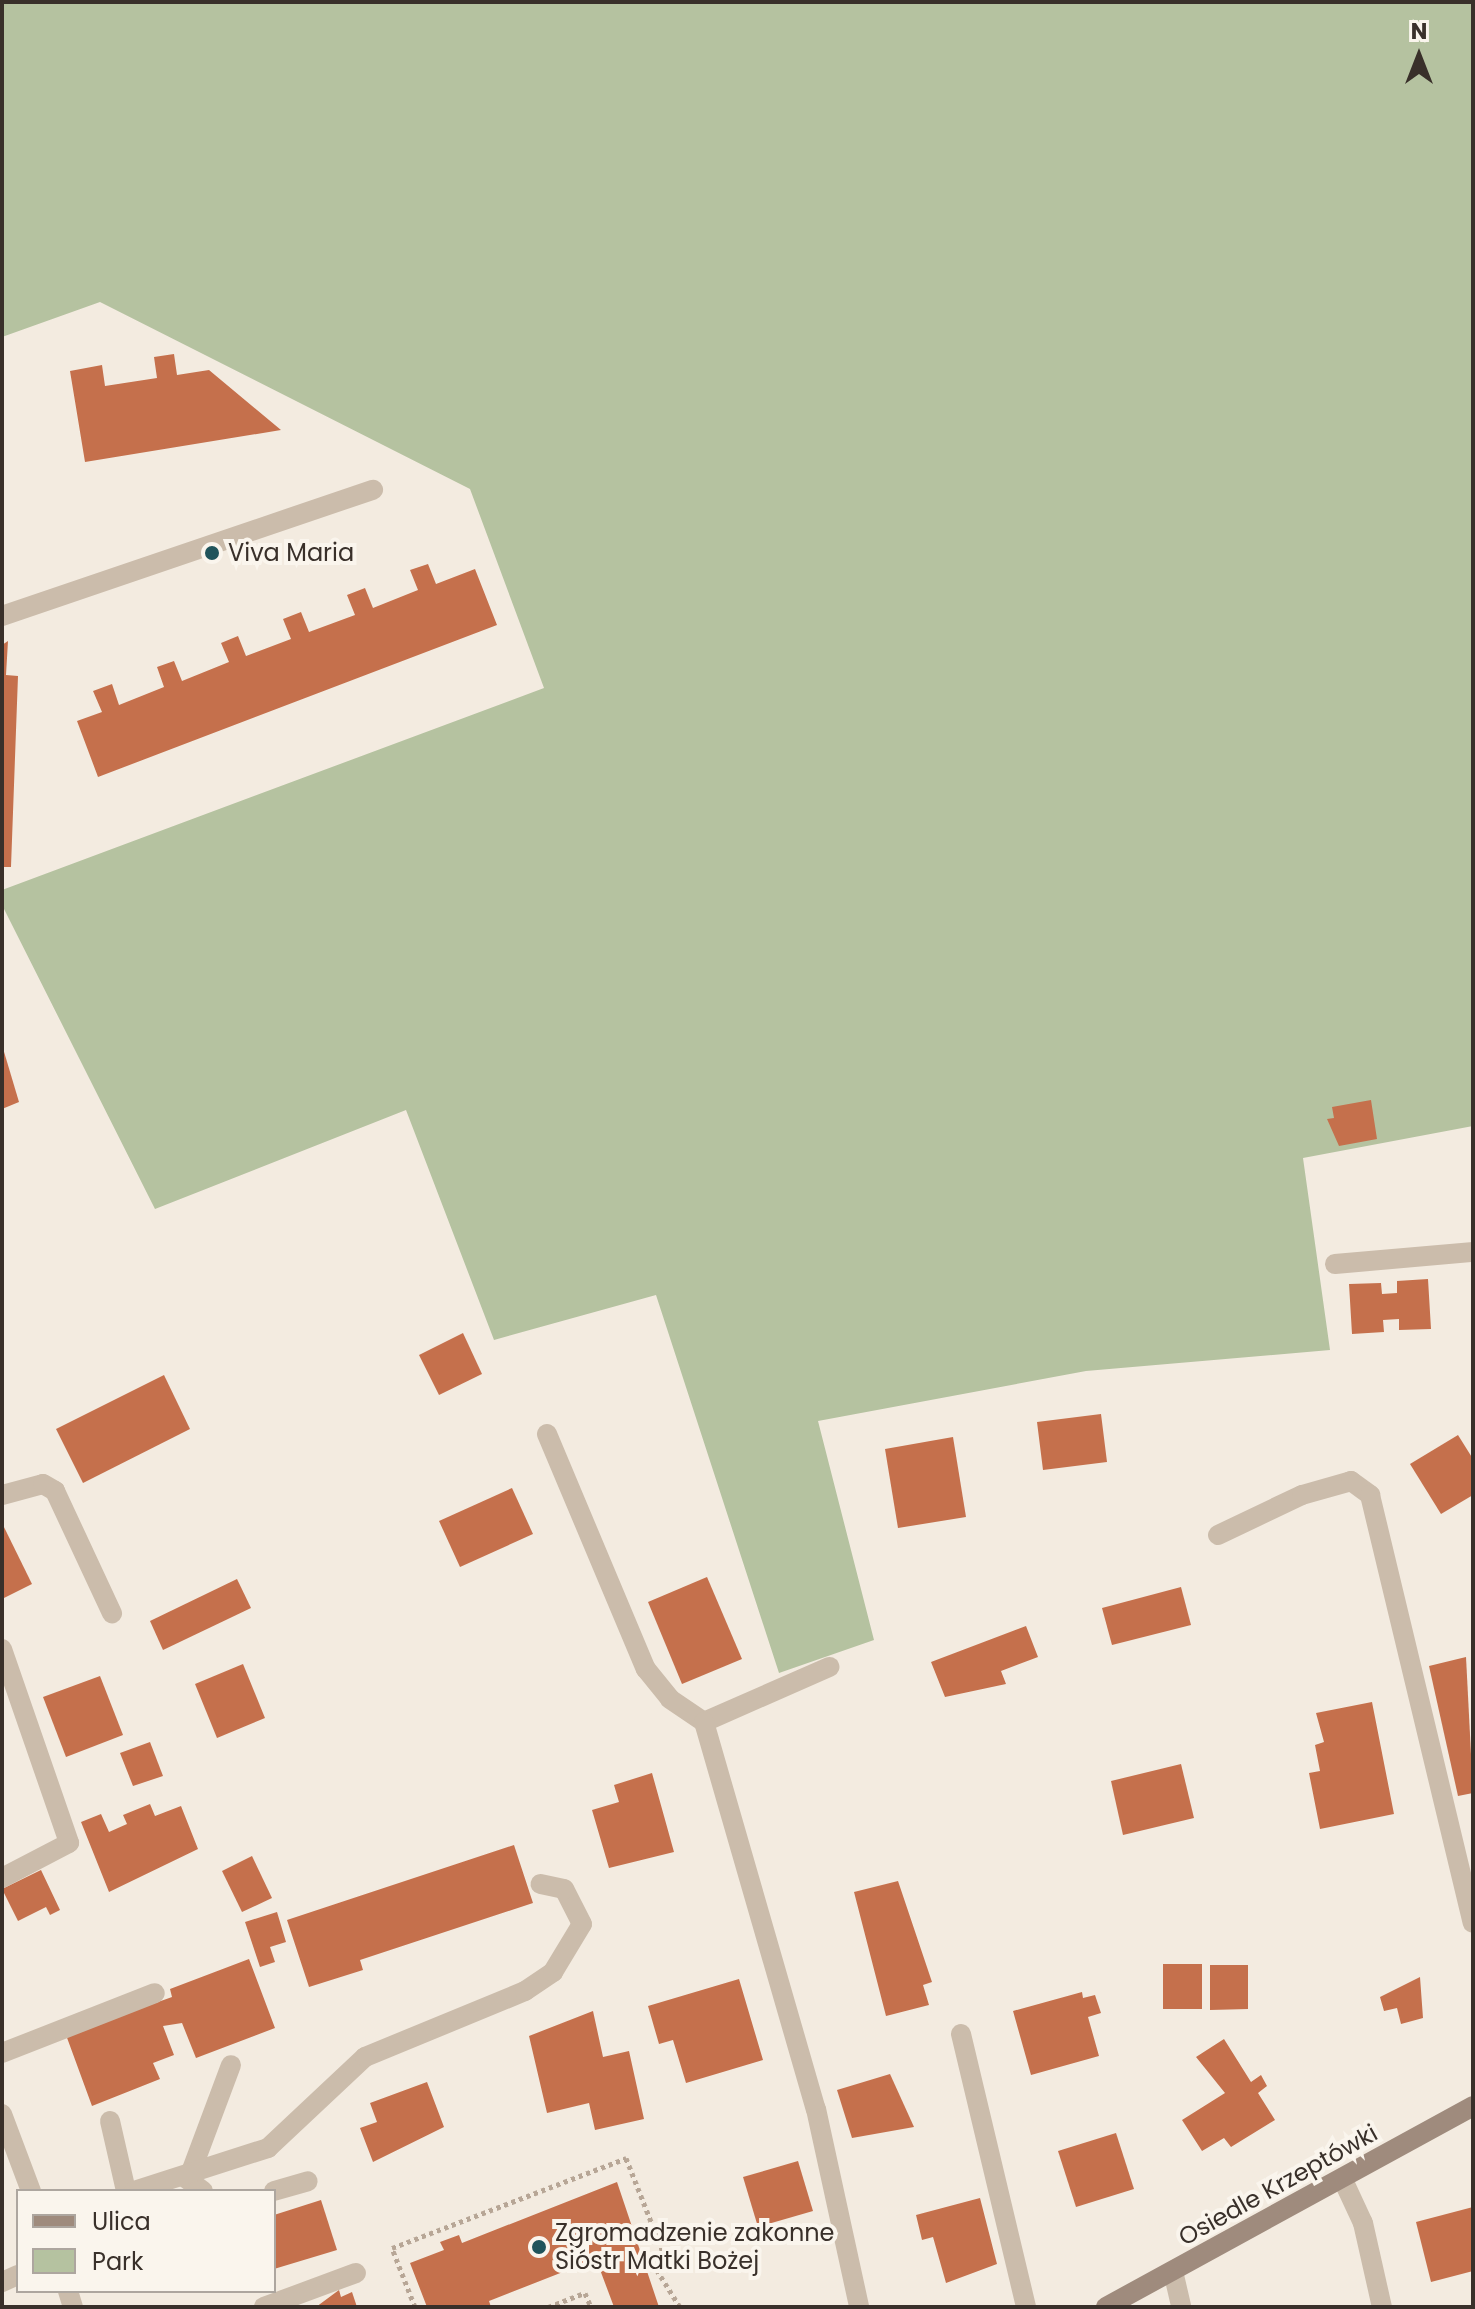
<!DOCTYPE html>
<html>
<head>
<meta charset="utf-8">
<style>
	body { margin:0 }
	#map { position:relative; width:1475px; height:2309px; overflow:hidden; background:#f3ebe0; font-family:Poppins,sans-serif }
	div>[style] { position:absolute }
	[style*='--x'] { left:calc(var(--x)*1px); top:calc(var(--y)*1px); width:calc(var(--w)*1px); rotate:calc(var(--a)*1deg) }
	.green>* { inset:0; background:#b5c2a0 }
	.building>* { inset:0; background:#c5704c }
	.path>* { height:5px; margin-top:-2.5px; transform-origin:0; background:repeating-linear-gradient(90deg,#b7a696 0 4px,transparent 0 8px) }
	.service>* { height:20px; margin:-10px; padding:0 10px; transform-origin:10px; border-radius:10px; background:#cbbcab }
	.minor>* { height:20px; margin:-10px; padding:0 10px; transform-origin:10px; border-radius:10px; background:#cbbcab }
	.secondary>* { height:20px; margin:-10px; padding:0 10px; transform-origin:10px; border-radius:10px; background:#9f8b7d }
	.dots>* { width:22px; height:22px; translate:-50% -50%; box-sizing:border-box; border:4px solid #faf5ed; border-radius:50% }
	span { translate:-50% -50%; white-space:nowrap; text-align:center; line-height:1.15; -webkit-text-stroke:8px #faf5ed; paint-order:stroke }
	.poi-label { font-size:24px; color:#39302a }
	.left { translate:0 -50%; text-align:left }
	.street-label { font-size:24px; color:#39302a }
	.frame { position:absolute; inset:0; border:4px solid #39302a; pointer-events:none }
	.legend { position:absolute; left:16px; top:2189px; width:260px; height:104px; box-sizing:border-box; background:#faf5ed; border:2px solid #ada69f; margin:0; padding:10px 14px; list-style:none; font-size:24px; color:#39302a }
	.legend li { display:flex; align-items:center; gap:16px; height:40px }
	.legend b { width:40px; border:2px solid #ada69f }
	.north { position:absolute; left:1379px; top:16px; width:80px; height:80px; -webkit-text-stroke:6px #faf5ed; paint-order:stroke; rotate:0deg; font-size:22px; font-weight:700; line-height:32px; text-align:center; color:#39302a }
	.north::after { content:''; display:block; margin:auto; width:28px; height:36px; background:#39302a; clip-path:polygon(50% 0,100% 100%,50% 72%,0 100%) }
</style>
</head>
<body>
<div id="map">
	<div class="green">
		<i style="clip-path:polygon(2px 2px,1473px 2px,1473px 1126px,1303px 1158px,1330px 1350px,1086px 1371px,818px 1421px,874px 1640px,779px 1673px,656px 1295px,494px 1340px,406px 1110px,155px 1209px,2px 905px,2px 890px,544px 688px,470px 489px,100px 302px,2px 337px)"></i>
	</div>
	<div class="building">
		<i style="clip-path:polygon(174px 354px,177px 375px,209px 370px,281px 430px,85px 462px,70px 371px,102px 365px,105px 386px,157px 378px,154px 357px)"></i>
		<i style="clip-path:polygon(428px 564px,436px 584px,475px 569px,497px 625px,98px 777px,77px 721px,102px 712px,93px 691px,112px 684px,119px 705px,164px 687px,157px 667px,174px 661px,182px 681px,229px 662px,221px 643px,238px 636px,246px 656px,291px 639px,283px 619px,301px 612px,309px 632px,355px 615px,347px 595px,365px 588px,373px 608px,418px 590px,410px 570px)"></i>
		<i style="clip-path:polygon(8px 641px,6px 675px,18px 676px,11px 867px,2px 867px,2px 645px)"></i>
		<i style="clip-path:polygon(2px 1045px,19px 1102px,2px 1109px)"></i>
		<i style="clip-path:polygon(1371px 1100px,1377px 1139px,1339px 1146px,1327px 1119px,1334px 1118px,1332px 1107px)"></i>
		<i style="clip-path:polygon(1428px 1279px,1431px 1329px,1399px 1330px,1399px 1319px,1383px 1320px,1384px 1332px,1352px 1334px,1349px 1284px,1381px 1283px,1382px 1294px,1397px 1293px,1397px 1281px)"></i>
		<i style="clip-path:polygon(463px 1333px,482px 1374px,439px 1395px,419px 1355px)"></i>
		<i style="clip-path:polygon(164px 1375px,190px 1429px,83px 1483px,56px 1429px)"></i>
		<i style="clip-path:polygon(1101px 1414px,1107px 1462px,1043px 1470px,1037px 1422px)"></i>
		<i style="clip-path:polygon(1458px 1435px,1473px 1459px,1473px 1495px,1441px 1514px,1410px 1464px)"></i>
		<i style="clip-path:polygon(953px 1437px,966px 1517px,898px 1528px,885px 1449px)"></i>
		<i style="clip-path:polygon(512px 1488px,533px 1534px,460px 1567px,439px 1521px)"></i>
		<i style="clip-path:polygon(2px 1523px,32px 1584px,2px 1599px)"></i>
		<i style="clip-path:polygon(707px 1577px,742px 1659px,682px 1684px,648px 1602px)"></i>
		<i style="clip-path:polygon(237px 1579px,251px 1608px,163px 1650px,150px 1621px)"></i>
		<i style="clip-path:polygon(1181px 1587px,1191px 1625px,1112px 1645px,1102px 1608px)"></i>
		<i style="clip-path:polygon(1026px 1626px,1038px 1657px,1001px 1671px,1006px 1684px,945px 1697px,931px 1662px)"></i>
		<i style="clip-path:polygon(1466px 1657px,1473px 1793px,1458px 1796px,1429px 1666px)"></i>
		<i style="clip-path:polygon(243px 1664px,265px 1718px,217px 1738px,195px 1684px)"></i>
		<i style="clip-path:polygon(100px 1676px,123px 1735px,66px 1757px,43px 1697px)"></i>
		<i style="clip-path:polygon(1372px 1702px,1394px 1814px,1320px 1829px,1309px 1773px,1320px 1771px,1315px 1745px,1324px 1742px,1316px 1713px)"></i>
		<i style="clip-path:polygon(150px 1742px,163px 1776px,133px 1786px,120px 1753px)"></i>
		<i style="clip-path:polygon(1181px 1764px,1194px 1818px,1123px 1835px,1111px 1781px)"></i>
		<i style="clip-path:polygon(652px 1773px,674px 1852px,609px 1868px,592px 1810px,619px 1802px,614px 1785px)"></i>
		<i style="clip-path:polygon(150px 1804px,155px 1816px,181px 1806px,198px 1849px,109px 1892px,81px 1822px,101px 1814px,109px 1832px,127px 1824px,123px 1815px)"></i>
		<i style="clip-path:polygon(514px 1845px,533px 1903px,360px 1960px,363px 1970px,309px 1987px,287px 1920px)"></i>
		<i style="clip-path:polygon(252px 1856px,272px 1898px,242px 1912px,222px 1871px)"></i>
		<i style="clip-path:polygon(41px 1870px,60px 1910px,50px 1915px,46px 1907px,18px 1921px,2px 1889px)"></i>
		<i style="clip-path:polygon(898px 1881px,932px 1982px,923px 1985px,929px 2005px,886px 2016px,854px 1892px)"></i>
		<i style="clip-path:polygon(277px 1912px,286px 1942px,270px 1947px,275px 1962px,260px 1967px,245px 1922px)"></i>
		<i style="clip-path:polygon(249px 1959px,275px 2028px,196px 2058px,182px 2023px,163px 2026px,174px 2055px,153px 2063px,160px 2079px,92px 2106px,66px 2035px,172px 1997px,170px 1989px)"></i>
		<i style="clip-path:polygon(1163px 1964px,1202px 1964px,1202px 2009px,1163px 2009px)"></i>
		<i style="clip-path:polygon(1210px 1965px,1248px 1965px,1248px 2009px,1210px 2010px)"></i>
		<i style="clip-path:polygon(1420px 1977px,1423px 2018px,1401px 2024px,1397px 2008px,1384px 2011px,1380px 1997px)"></i>
		<i style="clip-path:polygon(739px 1979px,763px 2060px,686px 2083px,673px 2040px,659px 2044px,648px 2006px)"></i>
		<i style="clip-path:polygon(1082px 1992px,1083px 1998px,1095px 1995px,1101px 2013px,1088px 2017px,1099px 2056px,1031px 2075px,1013px 2011px)"></i>
		<i style="clip-path:polygon(593px 2011px,603px 2057px,629px 2051px,644px 2119px,595px 2130px,589px 2103px,547px 2113px,529px 2036px)"></i>
		<i style="clip-path:polygon(1224px 2039px,1251px 2082px,1261px 2075px,1267px 2086px,1258px 2093px,1275px 2120px,1231px 2147px,1224px 2138px,1202px 2151px,1182px 2120px,1225px 2093px,1196px 2057px)"></i>
		<i style="clip-path:polygon(890px 2074px,914px 2127px,852px 2138px,837px 2090px)"></i>
		<i style="clip-path:polygon(427px 2082px,444px 2127px,373px 2162px,360px 2128px,377px 2122px,370px 2103px)"></i>
		<i style="clip-path:polygon(1116px 2133px,1134px 2189px,1076px 2207px,1058px 2151px)"></i>
		<i style="clip-path:polygon(798px 2161px,813px 2211px,758px 2227px,743px 2177px)"></i>
		<i style="clip-path:polygon(617px 2182px,659px 2307px,614px 2307px,596px 2259px,489px 2301px,491px 2307px,427px 2307px,410px 2263px,444px 2250px,440px 2242px,459px 2235px,462px 2243px)"></i>
		<i style="clip-path:polygon(980px 2198px,997px 2264px,946px 2283px,933px 2237px,922px 2240px,916px 2215px)"></i>
		<i style="clip-path:polygon(321px 2200px,337px 2250px,274px 2269px,274px 2215px)"></i>
		<i style="clip-path:polygon(1473px 2207px,1473px 2271px,1431px 2282px,1416px 2222px)"></i>
		<i style="clip-path:polygon(339px 2290px,341px 2297px,352px 2292px,357px 2307px,316px 2307px)"></i>
	</div>
	<div class="path">
		<i style="--x:415;--y:2307;--w:63;--a:-111.3"></i>
		<i style="--x:392;--y:2248;--w:251;--a:-21"></i>
		<i style="--x:626;--y:2158;--w:101;--a:68.5"></i>
		<i style="--x:663;--y:2252;--w:16;--a:165"></i>
		<i style="--x:648;--y:2256;--w:60;--a:57.9"></i>
		<i style="--x:548;--y:2307;--w:40;--a:-21"></i>
		<i style="--x:585;--y:2293;--w:15;--a:67"></i>
	</div>
	<div class="service">
		<i style="--x:2;--y:616;--w:392;--a:-18.8"></i>
		<i style="--x:1335;--y:1264;--w:139;--a:-5"></i>
		<i style="--x:547;--y:1434;--w:255;--a:67.2"></i>
		<i style="--x:646;--y:1669;--w:38;--a:51"></i>
		<i style="--x:670;--y:1699;--w:41;--a:34.1"></i>
		<i style="--x:704;--y:1722;--w:137;--a:-23.7"></i>
		<i style="--x:2;--y:1495;--w:42;--a:-15"></i>
		<i style="--x:43;--y:1484;--w:14;--a:30"></i>
		<i style="--x:55;--y:1491;--w:135;--a:65"></i>
		<i style="--x:1218;--y:1535;--w:93;--a:-25.5"></i>
		<i style="--x:1302;--y:1495;--w:51;--a:-15.9"></i>
		<i style="--x:1351;--y:1481;--w:24;--a:36"></i>
		<i style="--x:1370;--y:1495;--w:440;--a:76.5"></i>
		<i style="--x:2;--y:1649;--w:205;--a:70.9"></i>
		<i style="--x:69;--y:1843;--w:76;--a:152.4"></i>
		<i style="--x:704;--y:1722;--w:403;--a:73.9"></i>
		<i style="--x:816;--y:2109;--w:203;--a:77.7"></i>
		<i style="--x:961;--y:2034;--w:281;--a:76.6"></i>
		<i style="--x:2;--y:2053;--w:164;--a:-21.4"></i>
		<i style="--x:110;--y:2121;--w:72;--a:77.1"></i>
		<i style="--x:191;--y:2172;--w:114;--a:-69.5"></i>
		<i style="--x:183;--y:2176;--w:25;--a:37"></i>
		<i style="--x:1343;--y:2180;--w:47;--a:65.1"></i>
		<i style="--x:1363;--y:2223;--w:86;--a:77.3"></i>
		<i style="--x:134;--y:2191;--w:141;--a:-17.8"></i>
		<i style="--x:268;--y:2148;--w:133;--a:-43.2"></i>
		<i style="--x:365;--y:2057;--w:173;--a:-22.4"></i>
		<i style="--x:525;--y:1991;--w:34;--a:-34"></i>
		<i style="--x:553;--y:1972;--w:56;--a:-58.9"></i>
		<i style="--x:582;--y:1924;--w:39;--a:-117"></i>
		<i style="--x:564;--y:1889;--w:24;--a:-168"></i>
		<i style="--x:274;--y:2191;--w:35;--a:-16"></i>
		<i style="--x:1173;--y:2271;--w:37;--a:77"></i>
		<i style="--x:2;--y:2282;--w:17;--a:-24"></i>
		<i style="--x:264;--y:2307;--w:98;--a:-20.3"></i>
	</div>
	<div class="minor">
		<i style="--x:2;--y:2114;--w:82;--a:69.4"></i>
		<i style="--x:68;--y:2291;--w:17;--a:73"></i>
	</div>
	<div class="secondary">
		<i style="--x:1106;--y:2307;--w:418;--a:-28.7"></i>
	</div>
	<div class="dots">
		<i style="left:212px;top:553px;background:#20545b"></i>
		<i style="left:539px;top:2247px;background:#20545b"></i>
	</div>
	<div class="poi-label">
		<span class="left" style="left:228px;top:553px">Viva Maria</span>
		<span class="left" style="left:555px;top:2247px">Zgromadzenie zakonne<br>Sióstr Matki Bożej</span>
	</div>
	<div class="street-label">
		<span style="left:1278px;top:2185px;rotate:-29deg">Osiedle Krzeptówki</span>
	</div>
	<div class="frame"></div>
	<ul class="legend">
	<li><b style="height:10px;background:#9f8b7d"></b>Ulica</li>
	<li><b style="height:22px;background:#b5c2a0"></b>Park</li>
	</ul>
	<div class="north">N</div>
</div>
</body>
</html>
